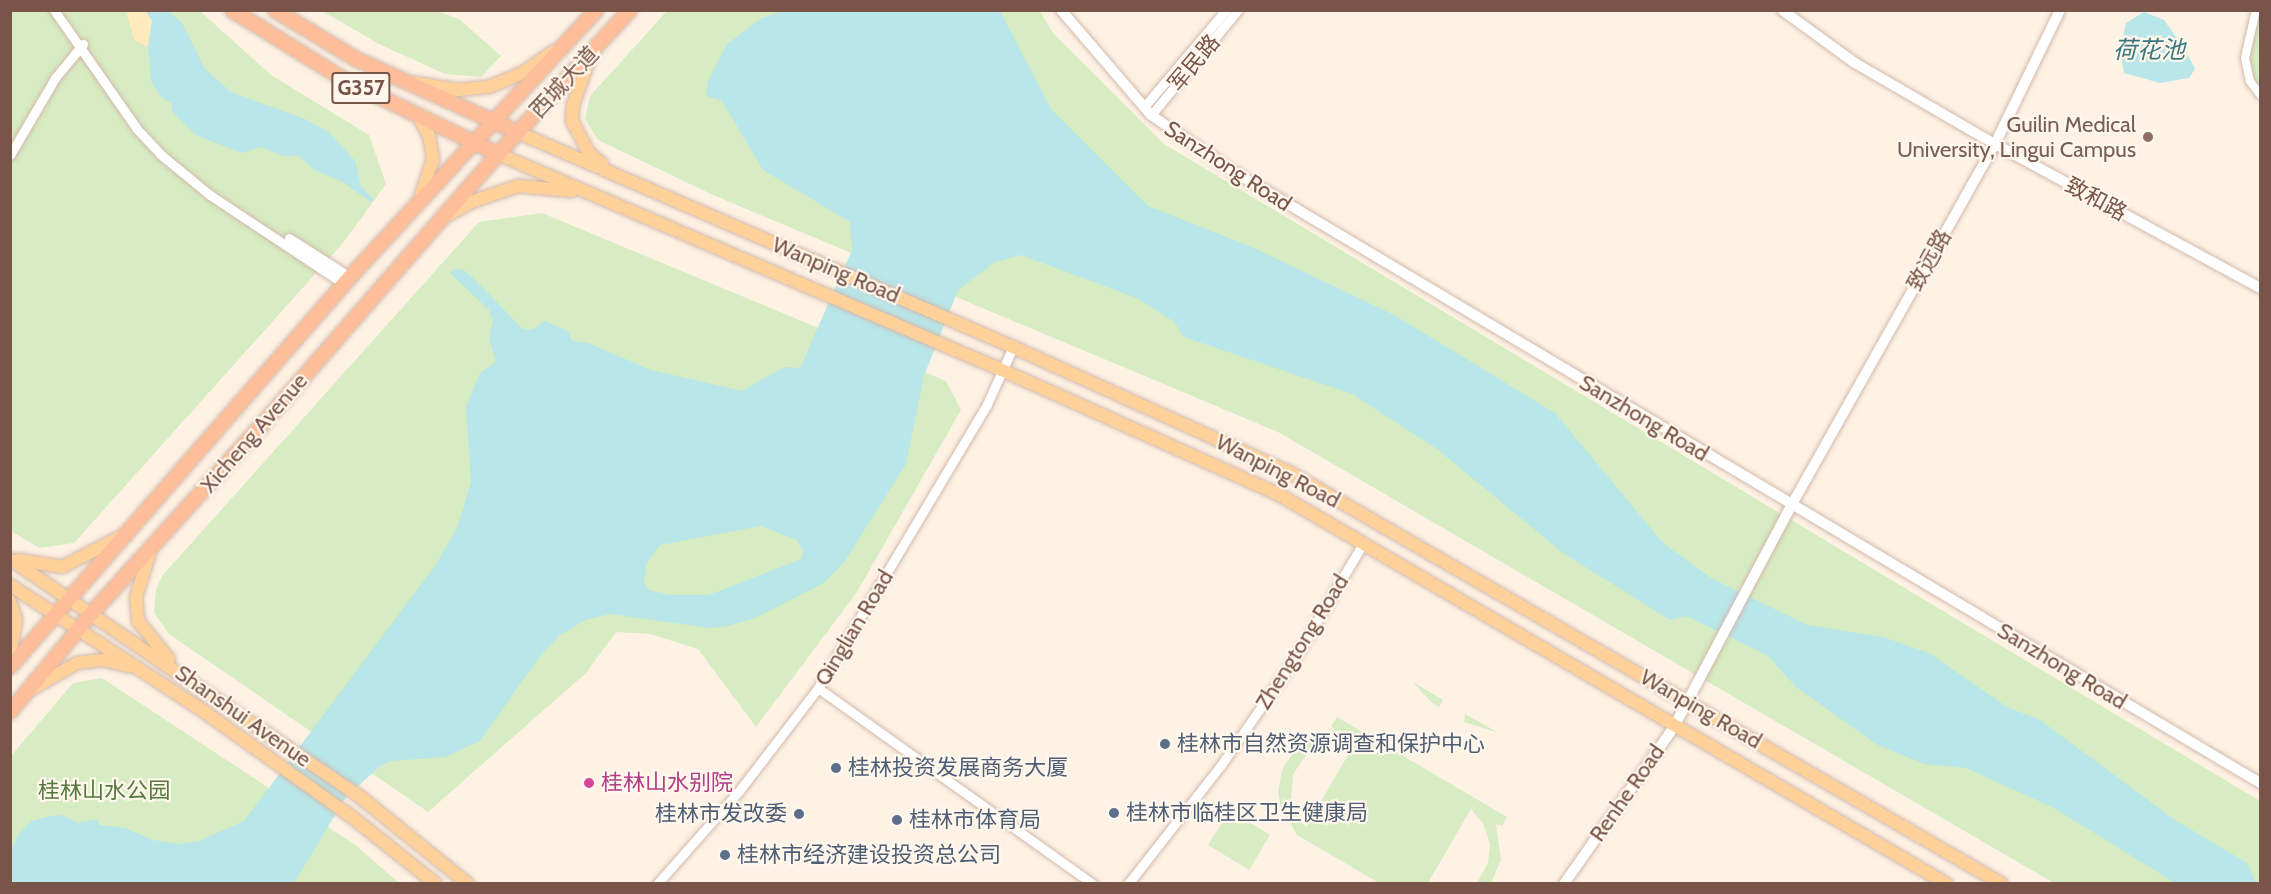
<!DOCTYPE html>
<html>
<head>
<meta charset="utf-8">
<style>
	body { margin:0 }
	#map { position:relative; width:2271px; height:894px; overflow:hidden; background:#fef2e5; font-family:Cabin,"Noto Sans SC",sans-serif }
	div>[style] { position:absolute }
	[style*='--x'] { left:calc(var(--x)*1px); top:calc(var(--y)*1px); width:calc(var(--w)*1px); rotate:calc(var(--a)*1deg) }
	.green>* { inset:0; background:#d7ecc2 }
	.sand>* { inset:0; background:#ffebbd }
	.water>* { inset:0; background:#b8e6e9 }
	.roads { filter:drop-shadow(0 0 2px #d2baac) drop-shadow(0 0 2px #d2baac) }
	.minor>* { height:8px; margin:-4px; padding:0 4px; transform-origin:4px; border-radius:4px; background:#fff }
	.tertiary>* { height:9px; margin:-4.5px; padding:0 4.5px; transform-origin:4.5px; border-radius:4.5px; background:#fff }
	.secondary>* { height:10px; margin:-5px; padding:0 5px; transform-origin:5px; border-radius:5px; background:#fff }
	.primary>* { height:12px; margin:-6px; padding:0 6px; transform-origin:6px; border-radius:6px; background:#ffd19a }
	.trunk>* { height:14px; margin:-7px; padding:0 7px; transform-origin:7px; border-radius:7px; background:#fdbe99 }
	.dots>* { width:16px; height:16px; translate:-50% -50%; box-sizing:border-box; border:3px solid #fff6ec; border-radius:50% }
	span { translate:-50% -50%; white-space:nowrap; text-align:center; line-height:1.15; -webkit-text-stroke:4.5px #fff6ec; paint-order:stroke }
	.shield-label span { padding:2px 4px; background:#fff6ec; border:2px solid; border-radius:4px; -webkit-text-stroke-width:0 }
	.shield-label { font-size:21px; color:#785548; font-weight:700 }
	.street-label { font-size:22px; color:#785548 }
	.education-label { font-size:22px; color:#785e54 }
	.right { translate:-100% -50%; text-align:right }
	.service-label { font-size:22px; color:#4e5e75 }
	.left { translate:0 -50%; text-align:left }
	.hotel-label { font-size:22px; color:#b23c85 }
	.park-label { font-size:22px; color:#53793c }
	.water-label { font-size:24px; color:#3a787e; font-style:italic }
	.frame { position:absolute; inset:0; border:12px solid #785548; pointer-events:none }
</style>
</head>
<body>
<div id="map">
	<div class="green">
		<i style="clip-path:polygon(11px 11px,200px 11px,271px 75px,369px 135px,386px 184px,343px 243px,74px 543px,39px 548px,11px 531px)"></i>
		<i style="clip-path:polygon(322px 11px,437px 11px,459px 19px,501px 56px,481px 77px,445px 74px,379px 44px)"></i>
		<i style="clip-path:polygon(667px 11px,1040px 11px,1052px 32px,1164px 144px,2260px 801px,2260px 883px,2054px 883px,1278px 432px,713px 195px,598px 140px,585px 119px,590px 96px)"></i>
		<i style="clip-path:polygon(2256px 11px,2260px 11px,2260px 95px,2246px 70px)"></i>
		<i style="clip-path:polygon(542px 213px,946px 381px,961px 410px,857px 592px,756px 727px,698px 649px,650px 634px,616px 632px,586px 673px,428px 812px,169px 634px,154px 613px,156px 590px,162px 576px,479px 222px)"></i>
		<i style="clip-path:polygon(102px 678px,354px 844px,399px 883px,11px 884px,11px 756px,73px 683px)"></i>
		<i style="clip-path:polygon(1413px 682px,1443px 700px,1439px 707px,1431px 702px)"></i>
		<i style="clip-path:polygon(1465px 714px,1499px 733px,1464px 722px)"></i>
		<i style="clip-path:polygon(evenodd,1337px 717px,1507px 817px,1502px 826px,1496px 824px,1501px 860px,1491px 883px,1477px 883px,1488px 863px,1490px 844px,1483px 823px,1471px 809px,1428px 883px,1379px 883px,1297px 835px,1281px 808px,1278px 792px,1282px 770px,1297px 746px,1334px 729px,1331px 726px,1337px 717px,1339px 740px,1355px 743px,1306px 827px,1291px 802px,1293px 774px,1310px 750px,1339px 740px)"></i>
		<i style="clip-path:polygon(1230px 810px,1270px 835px,1249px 870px,1208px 845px)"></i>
	</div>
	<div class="sand">
		<i style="clip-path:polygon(126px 11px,146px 11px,152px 21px,148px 47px,134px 40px)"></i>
	</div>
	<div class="water">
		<i style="clip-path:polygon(evenodd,786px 10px,1000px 11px,1051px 109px,1148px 206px,1254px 248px,1394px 315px,1555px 413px,1663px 543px,1711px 578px,1807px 625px,1883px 637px,1929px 653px,2007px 707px,2040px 720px,2175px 820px,2247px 863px,2256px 883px,2175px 883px,2054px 808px,1966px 768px,1924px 764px,1876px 744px,1796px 687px,1767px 655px,1686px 616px,1670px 620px,1563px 553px,1437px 449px,1352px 394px,1184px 337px,1174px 322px,1139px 299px,1021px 255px,995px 262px,958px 290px,924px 376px,906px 464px,845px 561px,824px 583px,755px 618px,728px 626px,710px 628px,610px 614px,585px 620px,559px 636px,540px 656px,480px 741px,445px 757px,391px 761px,379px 767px,346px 797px,294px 883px,11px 884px,11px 851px,18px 835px,31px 821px,45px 817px,62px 815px,78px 823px,98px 819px,99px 825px,125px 828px,153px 840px,177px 844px,199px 841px,244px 821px,435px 566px,457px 528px,471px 482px,466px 407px,480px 373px,496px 362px,489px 338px,493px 321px,489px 310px,450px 273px,454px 269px,464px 270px,476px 281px,523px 329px,532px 330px,545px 321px,568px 331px,572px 341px,588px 343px,651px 370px,742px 391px,784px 367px,800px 368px,852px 250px,850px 222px,763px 170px,722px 101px,706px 96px,708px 81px,727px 44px,762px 18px,786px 10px,761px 526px,797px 540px,803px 551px,801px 559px,709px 595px,670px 595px,649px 590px,644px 583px,646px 564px,660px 545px,761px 526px)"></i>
		<i style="clip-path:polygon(146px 11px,168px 11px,182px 23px,205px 69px,231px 92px,305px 119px,329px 132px,355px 161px,361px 186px,374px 200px,371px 202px,341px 181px,314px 170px,299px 156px,283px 156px,261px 147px,242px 153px,196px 135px,172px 112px,172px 104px,160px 96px,151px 81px,148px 47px,152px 21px)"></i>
		<i style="clip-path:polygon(2144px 12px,2164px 20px,2184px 48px,2195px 69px,2189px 78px,2160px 83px,2124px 73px,2120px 49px,2126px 23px)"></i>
	</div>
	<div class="roads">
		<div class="minor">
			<i style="--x:2256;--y:10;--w:49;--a:102.9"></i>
			<i style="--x:2245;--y:58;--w:24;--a:78"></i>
			<i style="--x:2250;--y:81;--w:17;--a:54"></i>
		</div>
		<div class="tertiary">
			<i style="--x:54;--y:10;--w:145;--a:55.1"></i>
			<i style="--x:137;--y:129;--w:34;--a:47"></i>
			<i style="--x:160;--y:154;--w:65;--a:39.4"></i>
			<i style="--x:210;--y:195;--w:161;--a:33.6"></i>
			<i style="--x:1144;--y:107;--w:127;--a:-49.8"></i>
			<i style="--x:1151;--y:115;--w:136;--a:-50.4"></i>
			<i style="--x:10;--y:155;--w:89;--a:-59.7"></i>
			<i style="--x:55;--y:78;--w:44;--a:-50.5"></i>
			<i style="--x:289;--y:238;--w:72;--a:32.6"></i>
			<i style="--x:818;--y:688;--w:338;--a:35.5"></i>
			<i style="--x:657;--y:884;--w:124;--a:-48.6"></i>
			<i style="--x:739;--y:791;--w:130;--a:-52.5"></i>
			<i style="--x:818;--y:688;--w:330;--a:-59.2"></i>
			<i style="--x:987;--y:404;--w:63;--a:-65.5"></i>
			<i style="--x:1128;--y:884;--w:151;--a:-52"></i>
			<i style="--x:1221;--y:765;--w:130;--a:-55.3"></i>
			<i style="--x:1295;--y:658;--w:135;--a:-59.3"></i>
		</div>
		<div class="secondary">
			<i style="--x:1061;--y:10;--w:138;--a:49.4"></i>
			<i style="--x:1151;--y:115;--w:97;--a:34.5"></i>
			<i style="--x:1231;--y:170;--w:1198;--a:30.78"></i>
			<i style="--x:1782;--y:10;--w:90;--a:36"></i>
			<i style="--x:1855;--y:63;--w:162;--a:30.1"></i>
			<i style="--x:1995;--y:144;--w:302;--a:28.5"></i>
			<i style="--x:1564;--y:884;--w:192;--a:-55"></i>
			<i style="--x:1674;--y:727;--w:250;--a:-62.1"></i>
			<i style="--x:1791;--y:506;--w:416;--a:-60.6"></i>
			<i style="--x:1995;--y:144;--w:149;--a:-64.1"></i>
		</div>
		<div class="primary">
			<i style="--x:591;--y:54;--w:54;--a:109.4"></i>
			<i style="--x:573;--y:105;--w:16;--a:94"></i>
			<i style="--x:572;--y:121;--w:36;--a:62"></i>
			<i style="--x:589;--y:153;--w:17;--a:40"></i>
			<i style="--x:415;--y:83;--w:44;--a:9.2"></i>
			<i style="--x:458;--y:90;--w:31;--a:-6"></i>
			<i style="--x:489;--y:87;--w:38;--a:-23"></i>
			<i style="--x:524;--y:72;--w:35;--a:-35"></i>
			<i style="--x:417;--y:114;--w:25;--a:61"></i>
			<i style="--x:429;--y:136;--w:23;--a:80"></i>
			<i style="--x:433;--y:159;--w:44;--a:108.4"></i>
			<i style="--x:517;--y:132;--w:541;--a:23.44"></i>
			<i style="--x:1013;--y:347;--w:303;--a:24.4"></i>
			<i style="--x:1289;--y:472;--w:823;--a:30.02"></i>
			<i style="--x:498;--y:154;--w:548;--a:23.2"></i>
			<i style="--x:1002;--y:370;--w:303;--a:24.2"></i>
			<i style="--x:1278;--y:494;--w:774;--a:30.24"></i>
			<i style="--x:446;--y:216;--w:29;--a:-29"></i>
			<i style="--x:471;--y:202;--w:50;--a:-18.8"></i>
			<i style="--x:518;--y:186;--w:54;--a:5.3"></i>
			<i style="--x:150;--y:552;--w:47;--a:107.3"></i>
			<i style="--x:136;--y:597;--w:24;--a:85"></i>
			<i style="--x:138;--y:621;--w:49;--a:50.8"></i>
			<i style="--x:10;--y:559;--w:428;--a:34.2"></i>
			<i style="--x:364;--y:800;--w:134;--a:38.9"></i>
			<i style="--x:19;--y:560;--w:44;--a:9.2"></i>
			<i style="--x:62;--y:567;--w:68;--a:-27.3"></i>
			<i style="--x:10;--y:585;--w:225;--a:33.1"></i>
			<i style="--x:199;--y:708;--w:188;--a:35.5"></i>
			<i style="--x:352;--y:817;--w:107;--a:38.6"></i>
			<i style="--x:10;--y:601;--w:20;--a:72"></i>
			<i style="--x:16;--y:620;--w:36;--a:99"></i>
			<i style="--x:30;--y:690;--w:54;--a:-29.9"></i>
			<i style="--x:77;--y:663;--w:26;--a:-7"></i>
			<i style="--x:103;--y:660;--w:28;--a:13"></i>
		</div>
		<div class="trunk">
			<i style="--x:232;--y:10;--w:133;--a:31.8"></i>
			<i style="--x:345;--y:80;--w:170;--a:25.8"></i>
			<i style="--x:275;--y:10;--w:95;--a:31.2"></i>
			<i style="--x:356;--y:59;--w:177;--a:24.4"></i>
			<i style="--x:10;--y:667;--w:517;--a:-48.92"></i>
			<i style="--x:350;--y:277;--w:363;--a:-47.3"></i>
			<i style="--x:10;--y:712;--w:129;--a:-50.4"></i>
			<i style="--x:92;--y:613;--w:251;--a:-47.9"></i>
			<i style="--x:260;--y:427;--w:362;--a:-48.9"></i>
			<i style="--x:498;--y:154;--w:195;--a:-47.5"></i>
		</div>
	</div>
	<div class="dots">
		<i style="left:2148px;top:137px;background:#8d6e63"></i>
		<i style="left:1165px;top:744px;background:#5c6f8a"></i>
		<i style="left:836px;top:768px;background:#5c6f8a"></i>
		<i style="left:589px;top:783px;background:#d1479c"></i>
		<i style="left:1114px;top:813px;background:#5c6f8a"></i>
		<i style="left:799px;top:814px;background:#5c6f8a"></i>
		<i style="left:897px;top:820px;background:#5c6f8a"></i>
		<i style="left:725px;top:855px;background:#5c6f8a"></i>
	</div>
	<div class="shield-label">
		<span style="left:361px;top:88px">G357</span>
	</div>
	<div class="street-label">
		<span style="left:1194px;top:63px;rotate:-50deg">军民路</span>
		<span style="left:564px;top:82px;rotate:-47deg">西城大道</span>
		<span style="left:1228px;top:166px;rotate:33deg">Sanzhong Road</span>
		<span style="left:2096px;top:199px;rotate:28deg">致和路</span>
		<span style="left:1929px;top:260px;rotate:-61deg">致远路</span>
		<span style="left:836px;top:270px;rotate:23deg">Wanping Road</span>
		<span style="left:1644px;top:418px;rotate:31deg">Sanzhong Road</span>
		<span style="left:254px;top:433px;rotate:-49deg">Xicheng Avenue</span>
		<span style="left:1278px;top:471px;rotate:27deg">Wanping Road</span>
		<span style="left:854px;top:628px;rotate:-59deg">Qinglian Road</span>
		<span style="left:1302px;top:642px;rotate:-58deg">Zhengtong Road</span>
		<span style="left:2062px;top:666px;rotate:31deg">Sanzhong Road</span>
		<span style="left:1701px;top:709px;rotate:30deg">Wanping Road</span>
		<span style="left:243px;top:716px;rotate:35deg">Shanshui Avenue</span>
		<span style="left:1627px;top:793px;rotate:-55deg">Renhe Road</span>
	</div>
	<div class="education-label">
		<span class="right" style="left:2136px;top:137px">Guilin Medical<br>University, Lingui Campus</span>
	</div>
	<div class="service-label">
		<span class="left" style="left:1177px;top:744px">桂林市自然资源调查和保护中心</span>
		<span class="left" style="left:848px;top:768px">桂林投资发展商务大厦</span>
		<span class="left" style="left:1126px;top:813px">桂林市临桂区卫生健康局</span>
		<span class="right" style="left:787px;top:814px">桂林市发改委</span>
		<span class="left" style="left:909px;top:820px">桂林市体育局</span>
		<span class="left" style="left:737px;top:855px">桂林市经济建设投资总公司</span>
	</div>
	<div class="hotel-label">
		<span class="left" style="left:601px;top:783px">桂林山水别院</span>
	</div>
	<div class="park-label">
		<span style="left:104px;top:791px">桂林山水公园</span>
	</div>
	<div class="water-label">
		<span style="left:2149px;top:50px">荷花池</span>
	</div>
	<div class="frame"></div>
</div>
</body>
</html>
